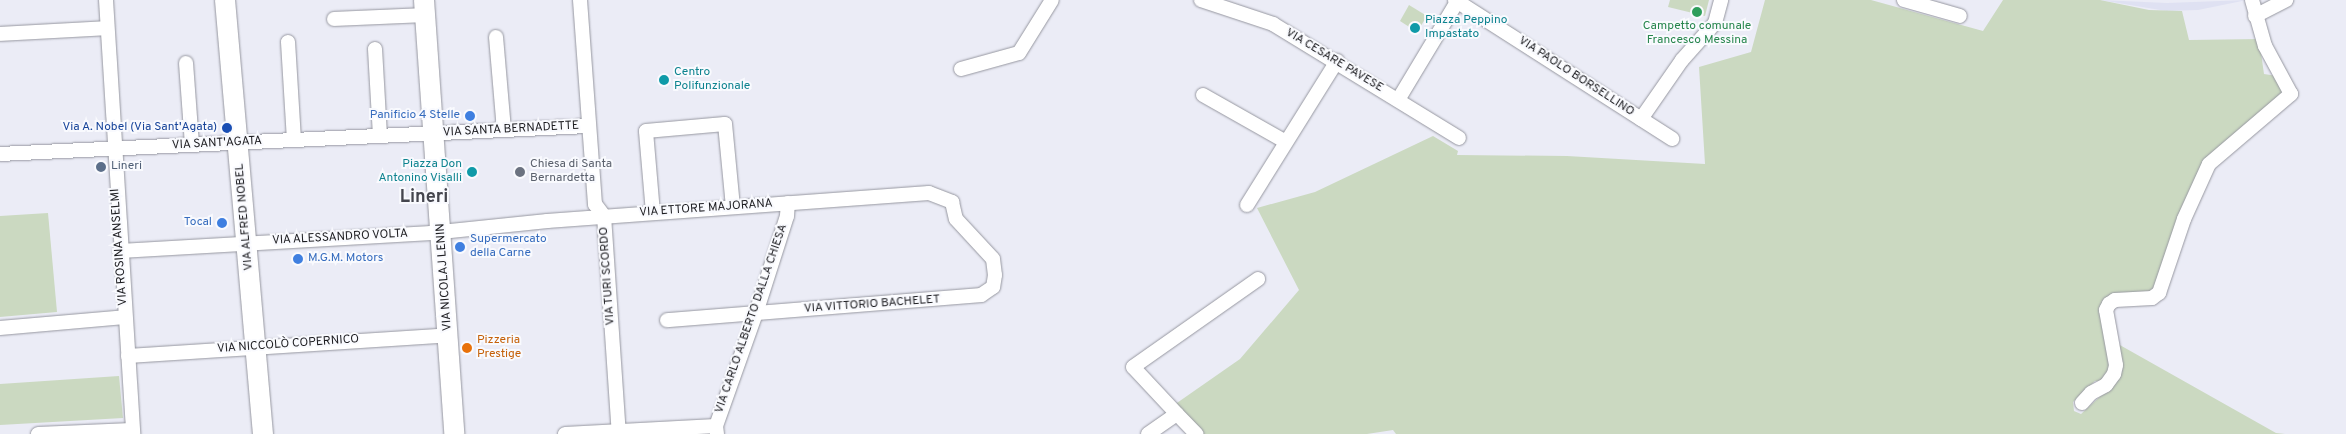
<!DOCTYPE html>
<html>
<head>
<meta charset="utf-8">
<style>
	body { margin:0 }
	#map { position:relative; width:2346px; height:434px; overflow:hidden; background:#ebecf6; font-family:Overpass,sans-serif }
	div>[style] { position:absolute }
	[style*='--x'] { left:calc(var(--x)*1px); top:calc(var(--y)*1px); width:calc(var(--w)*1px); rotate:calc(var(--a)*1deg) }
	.built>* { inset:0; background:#dfe1f2 }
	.green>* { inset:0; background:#cbd9c1 }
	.roads { filter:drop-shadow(0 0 1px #9697a0) drop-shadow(0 0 1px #9697a0) }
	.street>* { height:14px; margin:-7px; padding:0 7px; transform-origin:7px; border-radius:7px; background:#fff }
	.secondary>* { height:20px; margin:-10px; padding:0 10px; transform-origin:10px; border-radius:10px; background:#fff }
	.dots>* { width:14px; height:14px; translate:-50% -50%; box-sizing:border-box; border:2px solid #f9fafe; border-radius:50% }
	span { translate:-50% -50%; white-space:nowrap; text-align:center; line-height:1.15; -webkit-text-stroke:4px #f9fafe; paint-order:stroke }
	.culture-label { font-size:12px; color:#0d838f }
	.left { translate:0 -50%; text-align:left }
	.right { translate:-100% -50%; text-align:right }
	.leisure-label { font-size:12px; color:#27864d }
	.street-label { font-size:12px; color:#1d1d21 }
	.shop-label { font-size:12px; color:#366cbe }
	.transit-label { font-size:12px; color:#164399 }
	.worship-label { font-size:12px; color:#5b616d }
	.service-label { font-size:12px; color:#4e5e75 }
	.food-label { font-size:12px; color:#c56008 }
	.district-label { font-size:18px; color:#45464e; font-weight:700 }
</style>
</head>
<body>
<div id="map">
	<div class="built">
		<i style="clip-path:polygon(2100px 0,2167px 3px,2247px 0,2198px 10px,2166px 11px)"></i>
	</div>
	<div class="green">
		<i style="clip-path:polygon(1670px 0,1709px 0,1705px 16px,1668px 7px)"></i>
		<i style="clip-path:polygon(1765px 0,1871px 0,1983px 31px,2003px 0,2100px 0,2149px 10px,2182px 11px,2189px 40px,2259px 39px,2264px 74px,2277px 76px,2283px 89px,2278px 103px,2205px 163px,2154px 288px,2148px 293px,2112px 295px,2110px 369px,2101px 381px,2095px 381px,2073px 402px,2074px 411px,2081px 414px,2119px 379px,2123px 368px,2118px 344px,2276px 433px,2285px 434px,1396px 434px,1393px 430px,1367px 434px,1201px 434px,1174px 405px,1240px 359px,1299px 290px,1257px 208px,1315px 192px,1433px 136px,1458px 151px,1457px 155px,1567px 156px,1705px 164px,1699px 67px,1751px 52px)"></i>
		<i style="clip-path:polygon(1409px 5px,1427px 16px,1417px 32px,1400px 21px)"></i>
		<i style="clip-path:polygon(48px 213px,57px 312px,0 317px,0 216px)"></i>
		<i style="clip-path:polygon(119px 376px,123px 418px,0 425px,0 384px)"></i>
	</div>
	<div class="roads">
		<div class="street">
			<i style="--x:106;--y:0;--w:435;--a:86.4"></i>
			<i style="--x:580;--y:0;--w:205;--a:85.8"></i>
			<i style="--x:595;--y:204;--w:15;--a:53"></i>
			<i style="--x:604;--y:216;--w:219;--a:86.1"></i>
			<i style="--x:1201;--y:0;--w:76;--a:18.4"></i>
			<i style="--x:1273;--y:24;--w:218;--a:31.5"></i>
			<i style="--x:1455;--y:0;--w:258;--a:32.6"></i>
			<i style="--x:1904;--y:0;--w:58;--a:15.9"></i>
			<i style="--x:2255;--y:16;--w:35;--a:-27"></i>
			<i style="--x:334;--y:19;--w:91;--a:-2.5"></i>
			<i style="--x:0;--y:34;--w:107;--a:-3.2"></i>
			<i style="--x:496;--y:37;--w:93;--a:85.1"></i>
			<i style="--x:288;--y:42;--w:98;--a:86.5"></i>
			<i style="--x:375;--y:49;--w:87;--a:86.7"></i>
			<i style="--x:186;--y:63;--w:82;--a:85.8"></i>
			<i style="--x:961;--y:69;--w:60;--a:-15.4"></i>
			<i style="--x:1019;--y:53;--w:62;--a:-58.1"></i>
			<i style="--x:1203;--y:95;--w:95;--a:29.5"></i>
			<i style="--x:1398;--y:100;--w:114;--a:-59"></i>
			<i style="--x:1641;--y:119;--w:72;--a:-55.2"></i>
			<i style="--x:1682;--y:60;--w:50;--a:-48.3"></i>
			<i style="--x:1715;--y:23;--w:24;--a:-75"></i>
			<i style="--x:0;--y:154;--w:589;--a:-2.73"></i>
			<i style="--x:1247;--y:205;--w:170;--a:-58"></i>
			<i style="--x:653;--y:213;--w:82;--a:-94.9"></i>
			<i style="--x:646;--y:131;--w:79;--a:-5.1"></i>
			<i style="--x:725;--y:124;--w:83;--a:84.5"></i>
			<i style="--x:120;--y:251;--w:312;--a:-3.3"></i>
			<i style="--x:431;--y:233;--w:117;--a:-5.9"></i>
			<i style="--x:547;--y:221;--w:383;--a:-4.2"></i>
			<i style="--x:929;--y:193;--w:25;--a:21"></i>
			<i style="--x:952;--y:202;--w:17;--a:77"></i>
			<i style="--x:956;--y:219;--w:54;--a:47.2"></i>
			<i style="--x:993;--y:259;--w:16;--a:83"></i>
			<i style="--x:995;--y:275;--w:12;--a:99"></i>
			<i style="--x:993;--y:287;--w:14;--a:146"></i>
			<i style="--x:981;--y:295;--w:315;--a:175.4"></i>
			<i style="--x:0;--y:328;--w:125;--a:-5"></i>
			<i style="--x:128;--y:356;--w:322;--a:-3.7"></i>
			<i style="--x:2082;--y:403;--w:13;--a:-48"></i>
			<i style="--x:2091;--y:393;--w:17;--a:-28"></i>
			<i style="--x:2106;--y:385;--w:14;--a:-54"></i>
			<i style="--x:2114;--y:374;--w:9;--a:-77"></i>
			<i style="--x:2116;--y:365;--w:56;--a:-100.3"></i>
			<i style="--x:2106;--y:310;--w:7;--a:-63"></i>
			<i style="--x:2109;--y:304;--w:7;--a:-34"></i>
			<i style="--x:2115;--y:300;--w:37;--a:-3"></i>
			<i style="--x:2152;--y:298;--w:9;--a:-36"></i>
			<i style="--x:2159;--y:293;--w:78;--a:-71.3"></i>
			<i style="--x:2184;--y:219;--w:60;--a:-65.6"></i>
			<i style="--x:2209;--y:164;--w:108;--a:-40.5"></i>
			<i style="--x:2291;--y:94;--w:55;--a:-118.4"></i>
			<i style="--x:2265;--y:46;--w:48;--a:-105.8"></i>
			<i style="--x:1177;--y:414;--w:64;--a:-133.1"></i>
			<i style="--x:1133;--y:367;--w:153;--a:-35.1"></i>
			<i style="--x:38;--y:434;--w:94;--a:-2.4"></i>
			<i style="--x:565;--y:434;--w:151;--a:-3"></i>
			<i style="--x:717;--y:434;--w:8;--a:-97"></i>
			<i style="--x:716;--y:426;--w:120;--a:-70.5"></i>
			<i style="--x:756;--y:313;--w:102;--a:-72.3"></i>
			<i style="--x:787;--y:216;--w:13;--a:-86"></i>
			<i style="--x:1148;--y:434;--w:35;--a:-35"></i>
			<i style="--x:1177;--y:414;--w:28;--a:46"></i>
		</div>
		<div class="secondary">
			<i style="--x:225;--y:0;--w:436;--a:85"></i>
			<i style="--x:424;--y:0;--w:435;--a:86"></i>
		</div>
	</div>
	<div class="dots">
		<i style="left:1697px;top:12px;background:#2e9e5b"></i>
		<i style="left:1415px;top:28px;background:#0f9aa8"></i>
		<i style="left:664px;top:80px;background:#0f9aa8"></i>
		<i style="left:470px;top:116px;background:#3f7fe0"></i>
		<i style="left:227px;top:128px;background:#1a4fb4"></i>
		<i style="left:101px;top:167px;background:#5c6f8a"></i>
		<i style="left:472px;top:172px;background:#0f9aa8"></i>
		<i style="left:520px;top:172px;background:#6b7280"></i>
		<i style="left:222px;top:223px;background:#3f7fe0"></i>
		<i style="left:460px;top:247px;background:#3f7fe0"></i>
		<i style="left:298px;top:259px;background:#3f7fe0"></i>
		<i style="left:467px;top:348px;background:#e8710a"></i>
	</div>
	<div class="culture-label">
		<span class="left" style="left:1425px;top:28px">Piazza Peppino<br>Impastato</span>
		<span class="left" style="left:674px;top:80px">Centro<br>Polifunzionale</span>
		<span class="right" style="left:462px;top:172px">Piazza Don<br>Antonino Visalli</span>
	</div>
	<div class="leisure-label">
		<span style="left:1697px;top:34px">Campetto comunale<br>Francesco Messina</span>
	</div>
	<div class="street-label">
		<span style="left:1334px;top:61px;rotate:31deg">VIA CESARE PAVESE</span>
		<span style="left:1576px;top:77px;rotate:33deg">VIA PAOLO BORSELLINO</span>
		<span style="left:511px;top:130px;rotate:-3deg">VIA SANTA BERNADETTE</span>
		<span style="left:217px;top:144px;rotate:-3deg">VIA SANT'AGATA</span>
		<span style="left:706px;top:209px;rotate:-4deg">VIA ETTORE MAJORANA</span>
		<span style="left:245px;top:217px;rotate:-95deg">VIA ALFRED NOBEL</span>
		<span style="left:340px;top:238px;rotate:-3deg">VIA ALESSANDRO VOLTA</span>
		<span style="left:120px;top:247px;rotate:-94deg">VIA ROSINA ANSELMI</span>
		<span style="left:608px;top:276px;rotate:-94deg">VIA TURI SCORDO</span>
		<span style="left:445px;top:277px;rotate:-94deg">VIA NICOLAJ LENIN</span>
		<span style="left:872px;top:305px;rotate:-4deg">VIA VITTORIO BACHELET</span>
		<span style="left:752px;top:319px;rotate:-71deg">VIA CARLO ALBERTO DALLA CHIESA</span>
		<span style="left:288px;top:345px;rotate:-4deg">VIA NICCOLÒ COPERNICO</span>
	</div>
	<div class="shop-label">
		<span class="right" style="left:460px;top:116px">Panificio 4 Stelle</span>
		<span class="right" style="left:212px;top:223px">Tocal</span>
		<span class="left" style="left:470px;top:247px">Supermercato<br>della Carne</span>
		<span class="left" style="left:308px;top:259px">M.G.M. Motors</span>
	</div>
	<div class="transit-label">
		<span class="right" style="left:217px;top:128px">Via A. Nobel (Via Sant'Agata)</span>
	</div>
	<div class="worship-label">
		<span class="left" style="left:530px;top:172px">Chiesa di Santa<br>Bernardetta</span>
	</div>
	<div class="service-label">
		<span class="left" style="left:111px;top:167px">Lineri</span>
	</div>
	<div class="food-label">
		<span class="left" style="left:477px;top:348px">Pizzeria<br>Prestige</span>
	</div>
	<div class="district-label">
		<span style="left:424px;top:198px">Lineri</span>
	</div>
</div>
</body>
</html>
